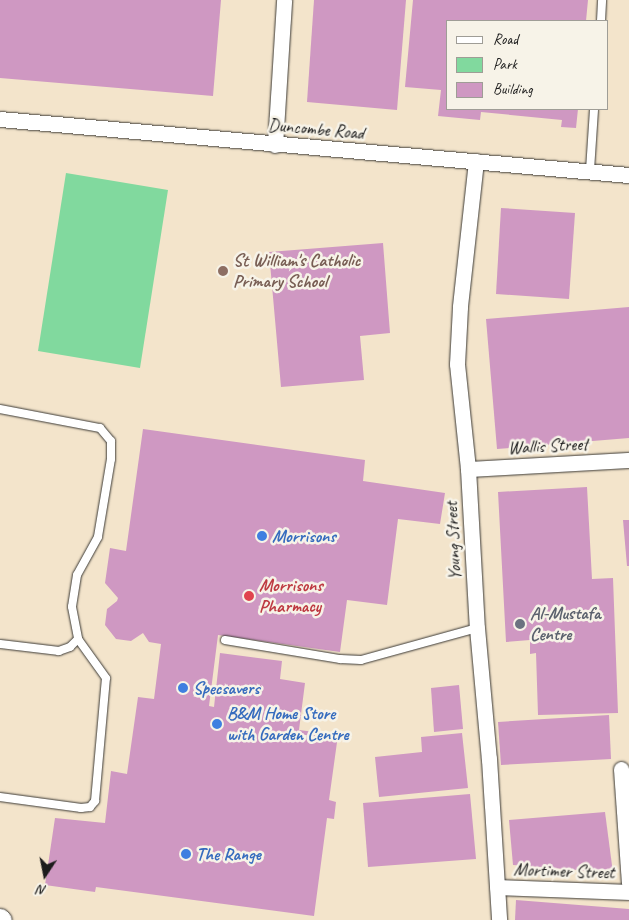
<!DOCTYPE html>
<html>
<head>
<meta charset="utf-8">
<style>
	body { margin:0 }
	#map { position:relative; width:629px; height:920px; overflow:hidden; background:#f3e4cb; font-family:Caveat,sans-serif }
	div>[style] { position:absolute }
	[style*='--x'] { left:calc(var(--x)*1px); top:calc(var(--y)*1px); width:calc(var(--w)*1px); rotate:calc(var(--a)*1deg) }
	.green>* { inset:0; background:#81d99e }
	.building>* { inset:0; background:#cf98c2 }
	.roads { filter:drop-shadow(0 0 1px #3c3a36) drop-shadow(0 0 1px #3c3a36) }
	.service>* { height:8px; margin:-4px; padding:0 4px; transform-origin:4px; border-radius:4px; background:#fff }
	.minor>* { height:15px; margin:-7.5px; padding:0 7.5px; transform-origin:7.5px; border-radius:7.5px; background:#fff }
	.secondary>* { height:21px; margin:-10.5px; padding:0 10.5px; transform-origin:10.5px; border-radius:10.5px; background:#fff }
	.dots>* { width:14px; height:14px; translate:-50% -50%; box-sizing:border-box; border:2px solid #f7f3e8; border-radius:50% }
	span { translate:-50% -50%; white-space:nowrap; text-align:center; line-height:1.15; -webkit-text-stroke:5px #f7f3e8; paint-order:stroke }
	.street-label { font-size:18px; color:#1c1c1c }
	.education-label { font-size:18px; color:#785e54; font-weight:700 }
	.left { translate:0 -50%; text-align:left }
	.shop-label { font-size:18px; color:#366cbe; font-weight:700 }
	.health-label { font-size:18px; color:#be3a42; font-weight:700 }
	.worship-label { font-size:18px; color:#5b616d; font-weight:700 }
	.legend { position:absolute; left:446px; top:20px; width:162px; height:90px; box-sizing:border-box; background:#f7f3e8; border:1px solid #9f9d96; margin:0; padding:6px 9px; list-style:none; font-size:15px; color:#1c1c1c }
	.legend li { display:flex; align-items:center; gap:10px; height:25px }
	.legend b { width:25px; border:1px solid #9f9d96 }
	.north { position:absolute; left:20px; top:850px; width:50px; height:50px; -webkit-text-stroke:4px #f7f3e8; paint-order:stroke; rotate:191deg; font-size:14px; font-weight:700; line-height:20px; text-align:center; color:#1c1c1c }
	.north::after { content:''; display:block; margin:auto; width:18px; height:22px; background:#1c1c1c; clip-path:polygon(50% 0,100% 100%,50% 72%,0 100%) }
</style>
</head>
<body>
<div id="map">
	<div class="green">
		<i style="clip-path:polygon(66px 173px,168px 190px,140px 368px,38px 351px)"></i>
	</div>
	<div class="building">
		<i style="clip-path:polygon(0 0,221px 0,213px 96px,0 78px)"></i>
		<i style="clip-path:polygon(314px 0,406px 0,397px 110px,307px 102px)"></i>
		<i style="clip-path:polygon(413px 0,588px 0,586px 21px,448px 21px,448px 109px,578px 109px,576px 128px,561px 127px,562px 120px,481px 112px,480px 120px,438px 116px,441px 90px,405px 87px)"></i>
		<i style="clip-path:polygon(501px 208px,575px 213px,569px 299px,496px 294px)"></i>
		<i style="clip-path:polygon(383px 243px,390px 333px,360px 336px,364px 380px,281px 387px,269px 252px)"></i>
		<i style="clip-path:polygon(629px 307px,629px 438px,497px 449px,486px 319px)"></i>
		<i style="clip-path:polygon(143px 429px,365px 460px,363px 481px,445px 493px,440px 524px,398px 519px,387px 605px,347px 600px,340px 652px,218px 635px,209px 706px,214px 707px,220px 653px,282px 661px,280px 679px,305px 683px,299px 730px,338px 735px,329px 800px,336px 802px,334px 819px,327px 818px,314px 916px,96px 887px,95px 892px,45px 885px,55px 818px,105px 823px,111px 771px,127px 774px,138px 697px,154px 699px,161px 644px,149px 642px,143px 633px,131px 641px,116px 639px,105px 625px,107px 609px,117px 601px,118px 598px,105px 583px,110px 548px,126px 551px)"></i>
		<i style="clip-path:polygon(587px 487px,592px 579px,613px 578px,618px 713px,538px 715px,536px 653px,530px 654px,530px 640px,506px 642px,498px 492px)"></i>
		<i style="clip-path:polygon(623px 520px,629px 520px,629px 566px,627px 566px)"></i>
		<i style="clip-path:polygon(459px 685px,463px 729px,434px 732px,431px 688px)"></i>
		<i style="clip-path:polygon(609px 715px,611px 759px,501px 765px,498px 722px)"></i>
		<i style="clip-path:polygon(462px 733px,468px 788px,379px 797px,375px 757px,422px 752px,421px 737px)"></i>
		<i style="clip-path:polygon(470px 794px,476px 859px,368px 867px,363px 803px)"></i>
		<i style="clip-path:polygon(605px 812px,613px 873px,513px 865px,509px 820px)"></i>
		<i style="clip-path:polygon(516px 900px,629px 909px,629px 920px,515px 920px)"></i>
	</div>
	<div class="roads">
		<div class="service">
			<i style="--x:601;--y:21;--w:21;--a:-87"></i>
			<i style="--x:590;--y:170;--w:61;--a:-86.2"></i>
			<i style="--x:0;--y:409;--w:102;--a:10.8"></i>
			<i style="--x:100;--y:428;--w:17;--a:50"></i>
			<i style="--x:111;--y:441;--w:18;--a:90"></i>
			<i style="--x:111;--y:459;--w:79;--a:99.5"></i>
			<i style="--x:98;--y:537;--w:43;--a:118.9"></i>
			<i style="--x:77;--y:575;--w:32;--a:99"></i>
			<i style="--x:72;--y:607;--w:33;--a:79"></i>
			<i style="--x:78;--y:639;--w:11;--a:135"></i>
			<i style="--x:70;--y:647;--w:12;--a:160"></i>
			<i style="--x:59;--y:651;--w:59;--a:-173.2"></i>
			<i style="--x:225;--y:640;--w:117;--a:9.4"></i>
			<i style="--x:340;--y:659;--w:21;--a:3"></i>
			<i style="--x:361;--y:660;--w:120;--a:-15.4"></i>
			<i style="--x:0;--y:797;--w:82;--a:7.7"></i>
			<i style="--x:81;--y:808;--w:9;--a:-6"></i>
			<i style="--x:90;--y:807;--w:8;--a:-50"></i>
			<i style="--x:95;--y:801;--w:123;--a:-84.9"></i>
			<i style="--x:106;--y:678;--w:48;--a:-125.7"></i>
		</div>
		<div class="minor">
			<i style="--x:0;--y:119;--w:631;--a:5.09"></i>
			<i style="--x:275;--y:145;--w:145;--a:-86.4"></i>
			<i style="--x:476;--y:161;--w:147;--a:96.3"></i>
			<i style="--x:460;--y:307;--w:57;--a:93"></i>
			<i style="--x:457;--y:364;--w:106;--a:84"></i>
			<i style="--x:468;--y:469;--w:159;--a:86.8"></i>
			<i style="--x:477;--y:628;--w:132;--a:84.8"></i>
			<i style="--x:489;--y:759;--w:161;--a:86.4"></i>
			<i style="--x:468;--y:469;--w:161;--a:-3.2"></i>
			<i style="--x:621;--y:769;--w:114;--a:86"></i>
			<i style="--x:497;--y:887;--w:132;--a:2.2"></i>
		</div>
		<div class="secondary">
			<i style="--x:0;--y:919;--w:1;--a:45"></i>
		</div>
	</div>
	<div class="dots">
		<i style="left:223px;top:271px;background:#8d6e63"></i>
		<i style="left:262px;top:536px;background:#3f7fe0"></i>
		<i style="left:249px;top:596px;background:#e0444e"></i>
		<i style="left:520px;top:624px;background:#6b7280"></i>
		<i style="left:183px;top:688px;background:#3f7fe0"></i>
		<i style="left:217px;top:724px;background:#3f7fe0"></i>
		<i style="left:186px;top:854px;background:#3f7fe0"></i>
	</div>
	<div class="street-label">
		<span style="left:316px;top:129px;rotate:5deg">Duncombe Road</span>
		<span style="left:548px;top:446px;rotate:-3deg">Wallis Street</span>
		<span style="left:453px;top:541px;rotate:-93deg">Young Street</span>
		<span style="left:564px;top:871px;rotate:2deg">Mortimer Street</span>
	</div>
	<div class="education-label">
		<span class="left" style="left:233px;top:271px">St William's Catholic<br>Primary School</span>
	</div>
	<div class="shop-label">
		<span class="left" style="left:272px;top:536px">Morrisons</span>
		<span class="left" style="left:193px;top:688px">Specsavers</span>
		<span class="left" style="left:227px;top:724px">B&amp;M Home Store<br>with Garden Centre</span>
		<span class="left" style="left:196px;top:854px">The Range</span>
	</div>
	<div class="health-label">
		<span class="left" style="left:259px;top:596px">Morrisons<br>Pharmacy</span>
	</div>
	<div class="worship-label">
		<span class="left" style="left:530px;top:624px">Al-Mustafa<br>Centre</span>
	</div>
	<ul class="legend">
	<li><b style="height:6px;background:#fff"></b>Road</li>
	<li><b style="height:14px;background:#81d99e"></b>Park</li>
	<li><b style="height:14px;background:#cf98c2"></b>Building</li>
	</ul>
	<div class="north">N</div>
</div>
</body>
</html>
